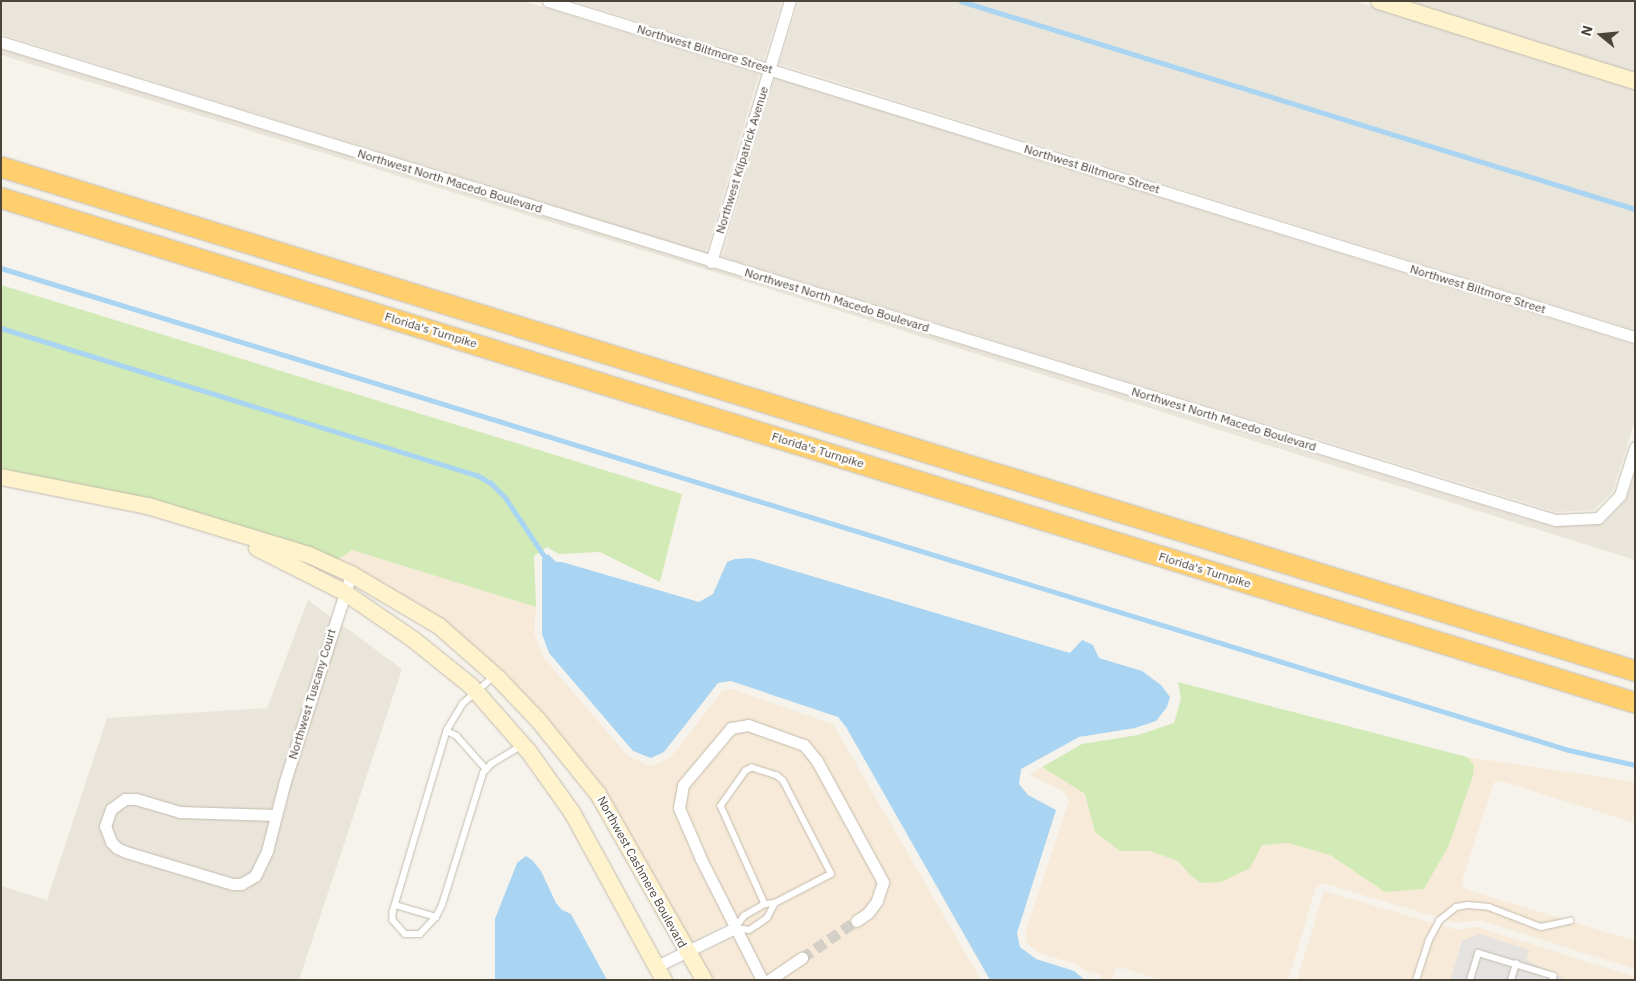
<!DOCTYPE html>
<html>
<head>
<meta charset="utf-8">
<style>
	body { margin:0 }
	#map { position:relative; width:1636px; height:981px; overflow:hidden; background:#f6f3ec; font-family:"IBM Plex Sans",sans-serif }
	div>[style] { position:absolute }
	[style*='--x'] { left:calc(var(--x)*1px); top:calc(var(--y)*1px); width:calc(var(--w)*1px); rotate:calc(var(--a)*1deg) }
	.residential>* { inset:0; background:#eae5da }
	.commercial>* { inset:0; background:#f7ead8 }
	.green>* { inset:0; background:#d2eab5 }
	.parking>* { inset:0; background:#e5e3e0 }
	.water>* { inset:0; background:#a9d4f2 }
	.stream>* { height:4.5px; margin:-2.25px; padding:0 2.25px; transform-origin:2.25px; border-radius:2.25px; background:#a9d4f2 }
	.street-tunnel>* { height:11px; margin-top:-5.5px; transform-origin:0; background:repeating-linear-gradient(90deg,#d4d0c8 0 11px,transparent 0 16.5px) }
	.roads { filter:drop-shadow(0 0 1px #c2bbae) drop-shadow(0 0 1px #c2bbae) }
	.lane>* { height:5.5px; margin:-2.75px; padding:0 2.75px; transform-origin:2.75px; border-radius:2.75px; background:#fff }
	.street>* { height:11px; margin:-5.5px; padding:0 5.5px; transform-origin:5.5px; border-radius:5.5px; background:#fff }
	.secondary>* { height:16px; margin:-8px; padding:0 8px; transform-origin:8px; border-radius:8px; background:#fff3cd }
	.highway>* { height:20px; margin:-10px; padding:0 10px; transform-origin:10px; border-radius:10px; background:#ffcf6e }
	span { translate:-50% -50%; white-space:nowrap; text-align:center; line-height:1.15; -webkit-text-stroke:4.5px #fff; paint-order:stroke }
	.street-label { font-size:12px; color:#4b4439 }
	.frame { position:absolute; inset:0; border:2px solid #4b4439; pointer-events:none }
	.north { position:absolute; left:1576px; top:10px; width:50px; height:50px; -webkit-text-stroke:4px #fff; paint-order:stroke; rotate:287deg; font-size:14px; font-weight:700; line-height:20px; text-align:center; color:#4b4439 }
	.north::after { content:''; display:block; margin:auto; width:18px; height:22px; background:#4b4439; clip-path:polygon(50% 0,100% 100%,50% 72%,0 100%) }
</style>
</head>
<body>
<div id="map">
	<div class="residential">
		<i style="clip-path:polygon(1px 1px,523px 1px,759px 74px,706px 253px,1px 34px)"></i>
		<i style="clip-path:polygon(573px 1px,782px 1px,764px 60px)"></i>
		<i style="clip-path:polygon(799px 1px,1354px 1px,1635px 88px,1635px 330px,779px 64px)"></i>
		<i style="clip-path:polygon(1405px 1px,1635px 1px,1635px 73px)"></i>
		<i style="clip-path:polygon(1px 49px,1553px 527px,1604px 523px,1626px 500px,1635px 475px,1635px 560px,734px 278px,1px 55px)"></i>
		<i style="clip-path:polygon(775px 78px,1635px 345px,1635px 420px,1613px 491px,1594px 510px,1556px 512px,722px 257px)"></i>
		<i style="clip-path:polygon(308px 600px,402px 669px,299px 980px,1px 980px,1px 886px,47px 900px,107px 718px,267px 708px)"></i>
	</div>
	<div class="commercial">
		<i style="clip-path:polygon(352px 550px,536px 607px,534px 633px,543px 657px,627px 755px,648px 765px,655px 765px,671px 757px,723px 690px,731px 689px,833px 724px,981px 980px,714px 980px,698px 955px,746px 931px,738px 918px,690px 942px,606px 791px,544px 716px,361px 570px,337px 560px)"></i>
		<i style="clip-path:polygon(1467px 757px,1635px 782px,1635px 823px,1501px 781px,1494px 782px,1462px 880px,1463px 887px,1468px 890px,1635px 941px,1635px 969px,1480px 920px,1457px 923px,1326px 884px,1319px 885px,1316px 888px,1288px 980px,1161px 980px,1119px 967px,1115px 970px,1112px 980px,1100px 980px,1101px 975px,1086px 971px,1076px 964px,1039px 953px,1028px 944px,1025px 934px,1069px 801px,1063px 791px,1029px 775px,1042px 767px,1085px 794px,1091px 811px,1120px 851px,1150px 851px,1178px 861px,1191px 876px,1262px 845px,1288px 843px,1330px 855px,1385px 892px,1424px 889px,1449px 845px,1473px 776px,1474px 765px)"></i>
		<i style="clip-path:polygon(1324px 891px,1457px 930px,1477px 927px,1635px 977px,1635px 980px,1297px 980px)"></i>
	</div>
	<div class="green">
		<i style="clip-path:polygon(1px 285px,682px 494px,660px 582px,600px 552px,559px 554px,547px 547px,534px 556px,536px 607px,352px 550px,337px 560px,150px 499px,1px 470px)"></i>
		<i style="clip-path:polygon(1178px 682px,1467px 757px,1474px 765px,1473px 776px,1449px 845px,1424px 889px,1385px 892px,1330px 855px,1288px 843px,1262px 845px,1250px 868px,1221px 882px,1201px 883px,1191px 876px,1178px 861px,1150px 851px,1120px 851px,1095px 832px,1085px 794px,1042px 767px,1082px 744px,1138px 735px,1174px 723px,1181px 699px)"></i>
	</div>
	<div class="parking">
		<i style="clip-path:polygon(1479px 934px,1529px 950px,1526px 960px,1568px 980px,1450px 980px,1462px 941px)"></i>
	</div>
	<div class="water">
		<i style="clip-path:polygon(548px 554px,556px 562px,562px 562px,699px 602px,713px 594px,727px 562px,735px 559px,751px 558px,1070px 653px,1082px 640px,1093px 645px,1099px 658px,1142px 671px,1161px 685px,1170px 697px,1167px 707px,1156px 721px,1135px 728px,1079px 737px,1021px 769px,1019px 784px,1028px 795px,1056px 810px,1017px 933px,1020px 947px,1036px 959px,1074px 971px,1085px 980px,990px 980px,846px 727px,838px 717px,731px 681px,718px 683px,664px 752px,651px 758px,633px 751px,549px 653px,542px 634px,542px 559px)"></i>
		<i style="clip-path:polygon(526px 856px,532px 860px,541px 871px,556px 903px,562px 910px,571px 914px,607px 980px,495px 980px,495px 919px,517px 863px)"></i>
	</div>
	<div class="stream">
		<i style="--x:961;--y:1;--w:705;--a:17.15"></i>
		<i style="--x:1;--y:268;--w:1640;--a:17.09"></i>
		<i style="--x:1569;--y:750;--w:68;--a:12.8"></i>
		<i style="--x:1;--y:328;--w:498;--a:17.2"></i>
		<i style="--x:477;--y:475;--w:16;--a:30"></i>
		<i style="--x:491;--y:483;--w:20;--a:45"></i>
		<i style="--x:505;--y:497;--w:72;--a:56.3"></i>
	</div>
	<div class="street-tunnel">
		<i style="--x:802;--y:958;--w:65;--a:-34.4"></i>
	</div>
	<div class="roads">
		<div class="lane">
			<i style="--x:494;--y:677;--w:41;--a:138.9"></i>
			<i style="--x:463;--y:704;--w:31;--a:121"></i>
			<i style="--x:447;--y:731;--w:189;--a:106.6"></i>
			<i style="--x:393;--y:912;--w:8;--a:90"></i>
			<i style="--x:393;--y:920;--w:18;--a:49"></i>
			<i style="--x:405;--y:934;--w:15;--a:0"></i>
			<i style="--x:420;--y:934;--w:23;--a:-47"></i>
			<i style="--x:436;--y:917;--w:13;--a:-63"></i>
			<i style="--x:442;--y:905;--w:138;--a:-72.7"></i>
			<i style="--x:483;--y:773;--w:12;--a:-48"></i>
			<i style="--x:491;--y:764;--w:35;--a:-31"></i>
			<i style="--x:447;--y:731;--w:11;--a:27"></i>
			<i style="--x:457;--y:736;--w:44;--a:48.7"></i>
			<i style="--x:395;--y:905;--w:43;--a:16.3"></i>
			<i style="--x:735;--y:928;--w:15;--a:-53"></i>
			<i style="--x:744;--y:916;--w:24;--a:-30"></i>
			<i style="--x:765;--y:904;--w:10;--a:-6"></i>
			<i style="--x:775;--y:903;--w:63;--a:-27.4"></i>
			<i style="--x:831;--y:874;--w:105;--a:-117.3"></i>
			<i style="--x:783;--y:781;--w:8;--a:-140"></i>
			<i style="--x:777;--y:776;--w:26;--a:-162"></i>
			<i style="--x:752;--y:768;--w:7;--a:153"></i>
			<i style="--x:746;--y:771;--w:43;--a:125.5"></i>
			<i style="--x:721;--y:806;--w:107;--a:65.8"></i>
			<i style="--x:737;--y:928;--w:12;--a:9"></i>
			<i style="--x:749;--y:930;--w:9;--a:-32"></i>
			<i style="--x:757;--y:925;--w:12;--a:-35"></i>
			<i style="--x:767;--y:918;--w:17;--a:-62"></i>
			<i style="--x:1416;--y:980;--w:40;--a:-72"></i>
			<i style="--x:1428;--y:942;--w:24;--a:-62"></i>
			<i style="--x:1439;--y:921;--w:22;--a:-39"></i>
			<i style="--x:1456;--y:907;--w:12;--a:-9"></i>
			<i style="--x:1468;--y:905;--w:21;--a:5"></i>
			<i style="--x:1489;--y:907;--w:56;--a:21"></i>
			<i style="--x:1541;--y:927;--w:30;--a:-12"></i>
			<i style="--x:1470;--y:980;--w:28;--a:-73"></i>
			<i style="--x:1478;--y:953;--w:79;--a:16.8"></i>
			<i style="--x:1554;--y:976;--w:4;--a:104"></i>
			<i style="--x:1511;--y:980;--w:17;--a:-73"></i>
		</div>
		<div class="street">
			<i style="--x:548;--y:1;--w:1138;--a:17.18"></i>
			<i style="--x:1;--y:42;--w:1626;--a:17.1"></i>
			<i style="--x:1555;--y:520;--w:43;--a:-2.7"></i>
			<i style="--x:1598;--y:518;--w:32;--a:-46"></i>
			<i style="--x:1620;--y:495;--w:50;--a:-72.6"></i>
			<i style="--x:711;--y:262;--w:273;--a:-73.2"></i>
			<i style="--x:276;--y:815;--w:96;--a:-178.2"></i>
			<i style="--x:180;--y:812;--w:46;--a:-163.5"></i>
			<i style="--x:136;--y:799;--w:11;--a:180"></i>
			<i style="--x:125;--y:799;--w:17;--a:144"></i>
			<i style="--x:111;--y:809;--w:18;--a:109"></i>
			<i style="--x:105;--y:826;--w:17;--a:69"></i>
			<i style="--x:111;--y:842;--w:8;--a:45"></i>
			<i style="--x:117;--y:848;--w:10;--a:24"></i>
			<i style="--x:126;--y:852;--w:112;--a:16.7"></i>
			<i style="--x:233;--y:884;--w:8;--a:0"></i>
			<i style="--x:241;--y:884;--w:16;--a:-30"></i>
			<i style="--x:255;--y:876;--w:28;--a:-64"></i>
			<i style="--x:267;--y:851;--w:72;--a:-75.6"></i>
			<i style="--x:285;--y:781;--w:217;--a:-72.3"></i>
			<i style="--x:657;--y:966;--w:87;--a:-26"></i>
			<i style="--x:762;--y:980;--w:136;--a:-116.8"></i>
			<i style="--x:701;--y:859;--w:56;--a:-113.3"></i>
			<i style="--x:679;--y:808;--w:23;--a:-80"></i>
			<i style="--x:683;--y:785;--w:75;--a:-49.9"></i>
			<i style="--x:731;--y:728;--w:17;--a:-10"></i>
			<i style="--x:748;--y:725;--w:59;--a:19.7"></i>
			<i style="--x:804;--y:745;--w:21;--a:51"></i>
			<i style="--x:817;--y:761;--w:138;--a:61.4"></i>
			<i style="--x:883;--y:882;--w:20;--a:108"></i>
			<i style="--x:877;--y:901;--w:15;--a:127"></i>
			<i style="--x:868;--y:913;--w:14;--a:146"></i>
			<i style="--x:769;--y:980;--w:40;--a:-34"></i>
		</div>
		<div class="secondary">
			<i style="--x:1379;--y:1;--w:268;--a:17.4"></i>
			<i style="--x:1;--y:477;--w:150;--a:11.2"></i>
			<i style="--x:148;--y:506;--w:168;--a:16.9"></i>
			<i style="--x:309;--y:555;--w:46;--a:24.3"></i>
			<i style="--x:351;--y:574;--w:102;--a:30.6"></i>
			<i style="--x:439;--y:626;--w:79;--a:41.4"></i>
			<i style="--x:498;--y:678;--w:58;--a:46.4"></i>
			<i style="--x:538;--y:720;--w:95;--a:51"></i>
			<i style="--x:598;--y:794;--w:214;--a:60.3"></i>
			<i style="--x:257;--y:548;--w:97;--a:26.8"></i>
			<i style="--x:344;--y:592;--w:85;--a:34.4"></i>
			<i style="--x:414;--y:640;--w:73;--a:38.9"></i>
			<i style="--x:471;--y:686;--w:88;--a:48.7"></i>
			<i style="--x:529;--y:752;--w:76;--a:54.6"></i>
			<i style="--x:573;--y:814;--w:189;--a:61.3"></i>
		</div>
		<div class="highway">
			<i style="--x:1;--y:167;--w:1710;--a:17.14"></i>
			<i style="--x:1;--y:198;--w:1710;--a:17.17"></i>
		</div>
	</div>
	<div class="street-label">
		<span style="left:705px;top:49px;rotate:17deg">Northwest Biltmore Street</span>
		<span style="left:742px;top:160px;rotate:-73deg">Northwest Kilpatrick Avenue</span>
		<span style="left:1092px;top:169px;rotate:17deg">Northwest Biltmore Street</span>
		<span style="left:450px;top:181px;rotate:17deg">Northwest North Macedo Boulevard</span>
		<span style="left:1478px;top:289px;rotate:17deg">Northwest Biltmore Street</span>
		<span style="left:837px;top:300px;rotate:17deg">Northwest North Macedo Boulevard</span>
		<span style="left:431px;top:330px;rotate:17deg">Florida's Turnpike</span>
		<span style="left:1224px;top:419px;rotate:17deg">Northwest North Macedo Boulevard</span>
		<span style="left:818px;top:450px;rotate:17deg">Florida's Turnpike</span>
		<span style="left:1205px;top:570px;rotate:17deg">Florida's Turnpike</span>
		<span style="left:312px;top:694px;rotate:-73deg">Northwest Tuscany Court</span>
		<span style="left:642px;top:872px;rotate:61deg">Northwest Cashmere Boulevard</span>
	</div>
	<div class="frame"></div>
	<div class="north">N</div>
</div>
</body>
</html>
